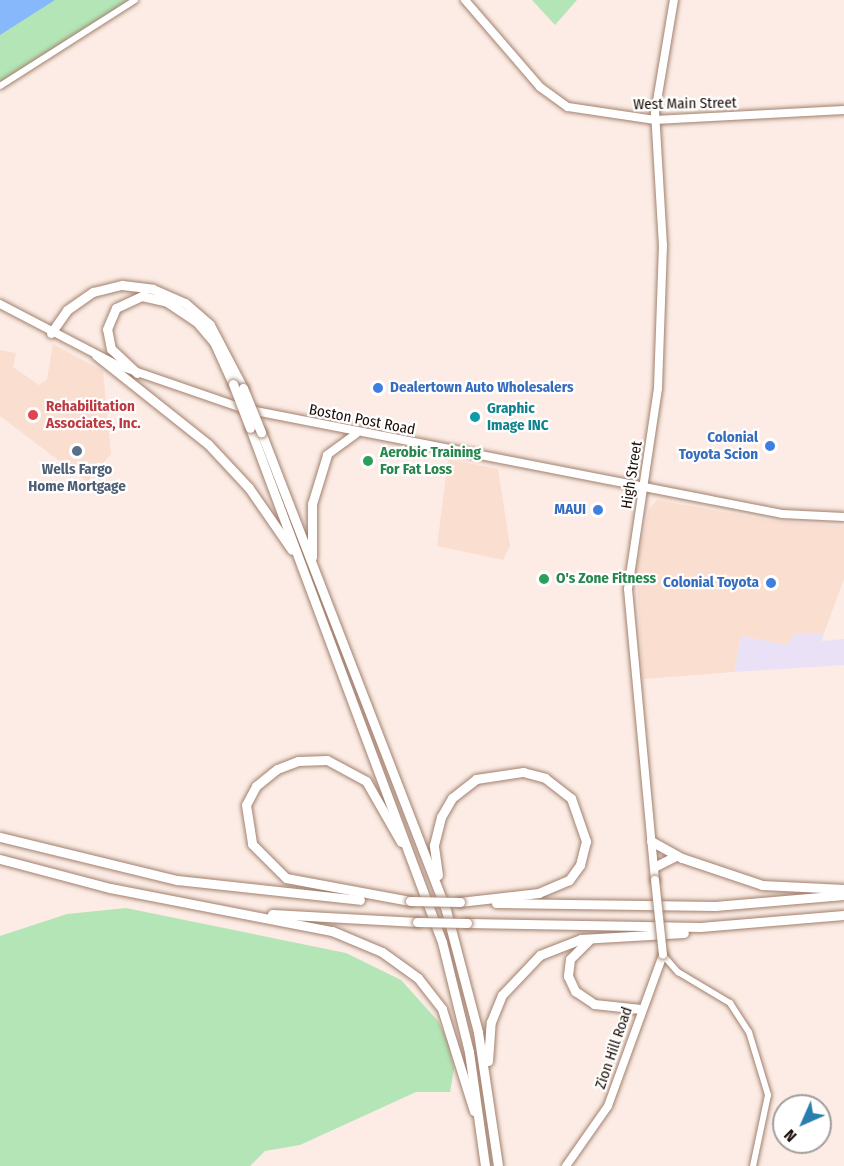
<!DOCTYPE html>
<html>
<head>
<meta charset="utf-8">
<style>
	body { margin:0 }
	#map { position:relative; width:844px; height:1166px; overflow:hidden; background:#fcece5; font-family:"Fira Sans Condensed",sans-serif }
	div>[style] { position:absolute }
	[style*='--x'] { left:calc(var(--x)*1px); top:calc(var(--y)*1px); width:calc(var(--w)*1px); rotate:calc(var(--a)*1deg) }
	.built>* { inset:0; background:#fadfd1 }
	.industrial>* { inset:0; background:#eae1f7 }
	.green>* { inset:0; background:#b4e5b6 }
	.water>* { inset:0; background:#87b8fc }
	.roads { filter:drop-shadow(0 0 2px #a2806e) drop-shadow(0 0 2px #a2806e) }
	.minor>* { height:6px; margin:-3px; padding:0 3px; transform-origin:3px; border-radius:3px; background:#fff }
	.major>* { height:8px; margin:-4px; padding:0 4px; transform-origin:4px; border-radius:4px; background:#fff }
	.highway>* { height:9px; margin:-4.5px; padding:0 4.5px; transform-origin:4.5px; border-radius:4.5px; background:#fff }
	.bridges { filter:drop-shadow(0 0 2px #a2806e) drop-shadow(0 0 2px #a2806e) }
	.major-bridge>* { height:8px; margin:-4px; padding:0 4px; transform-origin:4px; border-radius:4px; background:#fff }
	.highway-bridge>* { height:9px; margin:-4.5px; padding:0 4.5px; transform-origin:4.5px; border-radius:4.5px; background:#fff }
	.dots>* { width:16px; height:16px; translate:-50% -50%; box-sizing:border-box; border:3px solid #fff; border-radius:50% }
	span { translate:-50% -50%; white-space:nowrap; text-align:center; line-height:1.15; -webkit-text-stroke:4.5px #fff; paint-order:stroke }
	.street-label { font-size:15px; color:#1a0d07 }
	.shop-label { font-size:15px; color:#366cbe; font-weight:700 }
	.left { translate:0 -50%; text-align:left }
	.right { translate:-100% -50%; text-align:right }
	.health-label { font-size:15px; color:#be3a42; font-weight:700 }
	.culture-label { font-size:15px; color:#0d838f; font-weight:700 }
	.leisure-label { font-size:15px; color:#27864d; font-weight:700 }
	.service-label { font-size:15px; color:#4e5e75; font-weight:700 }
	.north { position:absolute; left:772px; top:1094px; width:60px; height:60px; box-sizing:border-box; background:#fff; border:2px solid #a39e9c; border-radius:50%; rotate:225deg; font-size:16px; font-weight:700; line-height:24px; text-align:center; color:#1a0d07 }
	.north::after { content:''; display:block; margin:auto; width:21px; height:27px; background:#287ead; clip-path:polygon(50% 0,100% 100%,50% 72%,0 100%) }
</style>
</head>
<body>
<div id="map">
	<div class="built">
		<i style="clip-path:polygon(53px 344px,103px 371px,111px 454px,87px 482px,0 416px,0 350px,16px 353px,13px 367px,39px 385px,47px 379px)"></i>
		<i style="clip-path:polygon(448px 459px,498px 469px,510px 546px,503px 560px,437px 546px)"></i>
		<i style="clip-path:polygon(657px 500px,773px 521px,844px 526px,844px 579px,824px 633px,794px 634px,788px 645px,741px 636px,734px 672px,643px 679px,636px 569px,649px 509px)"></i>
	</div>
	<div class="industrial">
		<i style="clip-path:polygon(824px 633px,822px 641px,844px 639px,844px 665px,734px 672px,741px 636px,788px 645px,794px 634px)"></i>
	</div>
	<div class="green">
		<i style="clip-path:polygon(0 0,129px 0,0 83px)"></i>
		<i style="clip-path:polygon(532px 0,577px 0,555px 25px)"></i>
		<i style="clip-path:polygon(126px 908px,346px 953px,401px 980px,438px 1021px,448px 1042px,454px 1069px,450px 1092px,416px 1092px,300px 1145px,265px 1151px,250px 1166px,0 1166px,0 936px,67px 914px)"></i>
	</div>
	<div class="water">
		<i style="clip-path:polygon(0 0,55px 0,0 35px)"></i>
	</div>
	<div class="roads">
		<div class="minor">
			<i style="--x:0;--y:86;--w:160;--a:-32.5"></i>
			<i style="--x:663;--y:955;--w:23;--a:49"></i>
			<i style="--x:678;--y:972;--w:61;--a:30.8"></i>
			<i style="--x:730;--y:1003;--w:35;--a:57"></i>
			<i style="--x:749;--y:1032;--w:66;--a:73.2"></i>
			<i style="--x:768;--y:1095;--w:73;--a:101.9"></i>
		</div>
		<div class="major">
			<i style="--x:465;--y:0;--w:115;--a:49.2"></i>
			<i style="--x:540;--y:87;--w:34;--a:36"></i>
			<i style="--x:568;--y:107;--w:88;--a:8.5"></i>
			<i style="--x:655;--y:120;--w:189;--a:-3"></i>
			<i style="--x:0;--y:304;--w:132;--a:27.5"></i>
			<i style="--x:117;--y:365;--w:135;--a:19"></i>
			<i style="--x:245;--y:409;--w:547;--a:11.06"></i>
			<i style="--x:782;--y:514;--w:62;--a:2.8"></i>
			<i style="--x:327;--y:455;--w:36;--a:-36"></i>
			<i style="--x:655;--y:880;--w:292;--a:-95.3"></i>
			<i style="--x:628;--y:589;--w:203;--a:-81.5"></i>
			<i style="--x:658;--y:388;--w:142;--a:-88"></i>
			<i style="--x:663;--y:246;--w:133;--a:-93.4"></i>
			<i style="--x:655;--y:113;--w:115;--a:-80.5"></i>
			<i style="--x:566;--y:1166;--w:73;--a:-55"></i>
			<i style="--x:608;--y:1106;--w:161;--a:-70"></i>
		</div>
		<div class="highway">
			<i style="--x:51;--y:333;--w:28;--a:-55"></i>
			<i style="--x:67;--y:310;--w:32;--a:-35"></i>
			<i style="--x:93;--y:292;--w:30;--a:-14"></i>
			<i style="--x:122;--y:285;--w:31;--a:7"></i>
			<i style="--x:153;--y:289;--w:35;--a:24"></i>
			<i style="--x:185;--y:303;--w:33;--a:41"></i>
			<i style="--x:210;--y:325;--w:71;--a:62.4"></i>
			<i style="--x:96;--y:355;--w:143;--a:38.5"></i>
			<i style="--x:208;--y:444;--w:60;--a:47"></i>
			<i style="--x:249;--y:488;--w:75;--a:55.3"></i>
			<i style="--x:137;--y:373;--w:35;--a:-137"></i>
			<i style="--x:111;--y:349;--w:20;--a:-101"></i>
			<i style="--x:107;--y:329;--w:23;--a:-67"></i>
			<i style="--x:116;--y:308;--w:29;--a:-25"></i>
			<i style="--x:142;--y:296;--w:26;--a:13"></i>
			<i style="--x:167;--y:302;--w:36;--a:34"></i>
			<i style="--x:197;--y:322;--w:26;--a:50"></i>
			<i style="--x:214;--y:342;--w:46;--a:65.7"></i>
			<i style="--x:250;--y:428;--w:549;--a:69.52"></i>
			<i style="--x:442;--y:942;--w:113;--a:76.2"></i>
			<i style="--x:469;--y:1052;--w:115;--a:82"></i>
			<i style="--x:261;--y:432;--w:513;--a:68.84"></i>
			<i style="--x:446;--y:910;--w:126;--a:75.3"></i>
			<i style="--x:478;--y:1032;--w:135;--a:81.5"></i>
			<i style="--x:312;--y:557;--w:53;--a:-90"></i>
			<i style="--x:312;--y:504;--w:51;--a:-73"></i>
			<i style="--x:0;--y:837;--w:182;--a:13.7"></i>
			<i style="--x:177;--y:880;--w:184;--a:6.2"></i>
			<i style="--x:651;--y:841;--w:35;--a:29"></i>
			<i style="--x:682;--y:858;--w:84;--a:18.6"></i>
			<i style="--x:762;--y:885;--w:82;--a:2.8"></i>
			<i style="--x:401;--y:842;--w:70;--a:-119.8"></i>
			<i style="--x:366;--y:781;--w:44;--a:-151.7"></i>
			<i style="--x:327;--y:760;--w:29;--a:178"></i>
			<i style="--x:298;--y:761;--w:22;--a:159"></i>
			<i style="--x:277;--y:769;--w:27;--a:141"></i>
			<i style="--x:256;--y:786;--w:21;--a:118"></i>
			<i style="--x:246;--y:805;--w:39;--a:81"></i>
			<i style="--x:252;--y:844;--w:48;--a:45"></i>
			<i style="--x:286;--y:878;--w:126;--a:10.5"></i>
			<i style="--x:0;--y:859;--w:114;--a:14.8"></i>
			<i style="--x:110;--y:888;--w:226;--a:11"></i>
			<i style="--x:332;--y:931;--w:54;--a:22.8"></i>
			<i style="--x:382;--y:952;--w:44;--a:35.8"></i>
			<i style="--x:418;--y:978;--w:39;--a:52"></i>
			<i style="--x:442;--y:1009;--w:107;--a:72.6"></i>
			<i style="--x:654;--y:867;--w:25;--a:-27"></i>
			<i style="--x:438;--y:875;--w:30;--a:-98"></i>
			<i style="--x:434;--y:845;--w:29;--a:-76"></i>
			<i style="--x:441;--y:817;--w:22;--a:-60"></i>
			<i style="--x:452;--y:798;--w:31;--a:-38"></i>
			<i style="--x:476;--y:779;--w:48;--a:-8.5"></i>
			<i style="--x:523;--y:772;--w:23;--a:15"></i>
			<i style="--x:545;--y:778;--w:33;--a:38"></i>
			<i style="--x:571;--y:798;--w:46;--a:70.8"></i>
			<i style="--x:586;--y:841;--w:25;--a:104"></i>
			<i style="--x:580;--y:865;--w:19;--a:126"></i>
			<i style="--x:569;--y:880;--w:33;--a:157"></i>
			<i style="--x:539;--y:893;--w:80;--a:173.5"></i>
			<i style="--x:496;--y:903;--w:219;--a:0.8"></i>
			<i style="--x:715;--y:906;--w:129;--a:-4.9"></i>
			<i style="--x:272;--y:914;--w:145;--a:3.2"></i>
			<i style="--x:467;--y:923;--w:233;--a:1"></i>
			<i style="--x:700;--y:927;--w:144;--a:-4.8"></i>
			<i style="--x:589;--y:940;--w:27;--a:135"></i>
			<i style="--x:570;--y:959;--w:17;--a:97"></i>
			<i style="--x:568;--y:976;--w:17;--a:65"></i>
			<i style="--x:575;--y:991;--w:23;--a:34"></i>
			<i style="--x:594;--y:1004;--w:47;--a:6.1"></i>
			<i style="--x:488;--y:1061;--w:39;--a:-86"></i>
			<i style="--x:491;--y:1022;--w:29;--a:-68"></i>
			<i style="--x:502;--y:995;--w:55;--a:-46.5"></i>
			<i style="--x:540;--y:955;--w:44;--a:-21.3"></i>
			<i style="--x:581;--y:939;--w:103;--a:-3.3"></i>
		</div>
	</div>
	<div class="bridges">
		<div class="major-bridge">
			<i style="--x:655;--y:880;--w:75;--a:83.9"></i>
		</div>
		<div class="highway-bridge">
			<i style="--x:233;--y:384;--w:47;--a:68.9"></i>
			<i style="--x:243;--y:388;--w:48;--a:67.8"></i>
			<i style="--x:410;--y:901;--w:50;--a:1.1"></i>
			<i style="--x:417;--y:922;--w:50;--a:1.1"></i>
		</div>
	</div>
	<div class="dots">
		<i style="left:378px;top:388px;background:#3f7fe0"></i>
		<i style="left:33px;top:415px;background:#e0444e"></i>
		<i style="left:475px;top:417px;background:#0f9aa8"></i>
		<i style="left:770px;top:446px;background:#3f7fe0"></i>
		<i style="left:77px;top:451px;background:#5c6f8a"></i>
		<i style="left:368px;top:461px;background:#2e9e5b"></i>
		<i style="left:598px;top:510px;background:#3f7fe0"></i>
		<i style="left:544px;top:579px;background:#2e9e5b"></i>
		<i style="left:771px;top:583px;background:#3f7fe0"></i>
	</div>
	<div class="street-label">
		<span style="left:685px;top:104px;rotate:-1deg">West Main Street</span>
		<span style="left:362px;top:420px;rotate:11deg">Boston Post Road</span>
		<span style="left:632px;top:475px;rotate:-81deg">High Street</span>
		<span style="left:614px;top:1048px;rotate:-71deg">Zion Hill Road</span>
	</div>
	<div class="shop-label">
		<span class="left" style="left:390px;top:388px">Dealertown Auto Wholesalers</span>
		<span class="right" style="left:758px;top:446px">Colonial<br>Toyota Scion</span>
		<span class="right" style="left:586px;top:510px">MAUI</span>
		<span class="right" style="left:759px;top:583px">Colonial Toyota</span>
	</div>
	<div class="health-label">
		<span class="left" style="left:46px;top:415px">Rehabilitation<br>Associates, Inc.</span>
	</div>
	<div class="culture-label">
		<span class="left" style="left:487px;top:417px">Graphic<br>Image INC</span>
	</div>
	<div class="leisure-label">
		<span class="left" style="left:380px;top:461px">Aerobic Training<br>For Fat Loss</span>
		<span class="left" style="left:556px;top:579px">O's Zone Fitness</span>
	</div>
	<div class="service-label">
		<span style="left:77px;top:478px">Wells Fargo<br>Home Mortgage</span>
	</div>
	<div class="north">N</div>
</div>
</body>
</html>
